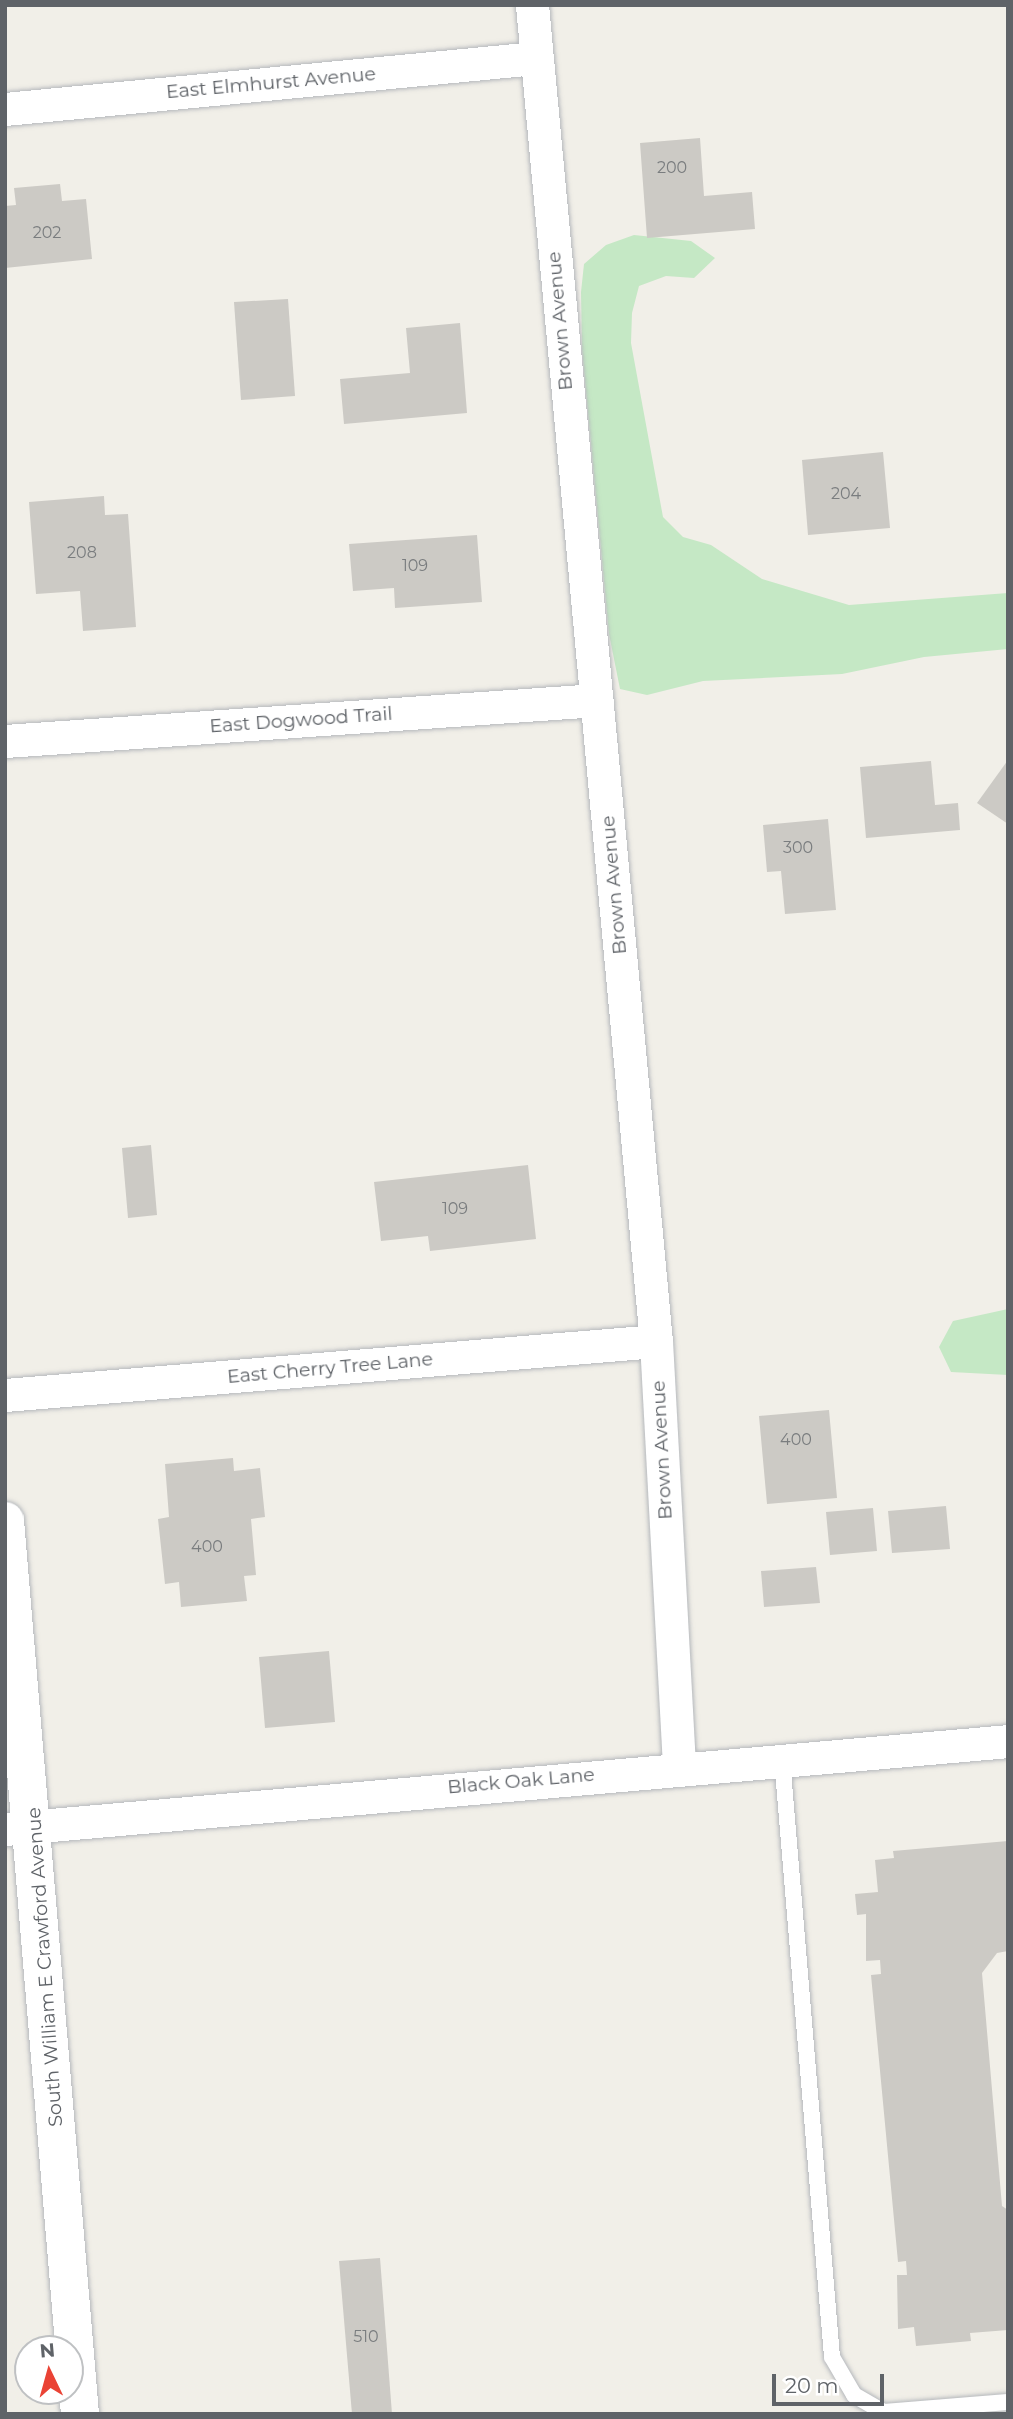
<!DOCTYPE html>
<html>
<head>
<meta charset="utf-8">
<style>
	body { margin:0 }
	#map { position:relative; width:1013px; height:2419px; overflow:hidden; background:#f1efe8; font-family:Montserrat,sans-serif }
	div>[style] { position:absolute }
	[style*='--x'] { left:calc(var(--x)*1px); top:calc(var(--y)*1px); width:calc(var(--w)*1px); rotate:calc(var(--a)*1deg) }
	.green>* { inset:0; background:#c5e8c5 }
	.building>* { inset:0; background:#cccac5 }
	.roads { filter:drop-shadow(0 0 2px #b5b8bc) drop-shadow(0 0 2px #b5b8bc) }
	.lane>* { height:16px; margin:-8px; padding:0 8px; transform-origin:8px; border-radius:8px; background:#fff }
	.street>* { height:33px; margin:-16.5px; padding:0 16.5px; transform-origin:16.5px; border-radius:16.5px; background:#fff }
	.secondary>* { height:38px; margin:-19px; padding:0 19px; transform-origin:19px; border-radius:19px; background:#fff }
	span { translate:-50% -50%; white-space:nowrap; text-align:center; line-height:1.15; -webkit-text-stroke:5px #fff; paint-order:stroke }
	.number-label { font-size:16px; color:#7a7d7f }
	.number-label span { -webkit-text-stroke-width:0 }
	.street-label { font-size:19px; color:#5f6368 }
	.frame { position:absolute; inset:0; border:7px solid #5f6368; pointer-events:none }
	.north { position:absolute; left:14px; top:2335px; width:70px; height:70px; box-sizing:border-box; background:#fff; border:2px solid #bfc1c3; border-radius:50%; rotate:355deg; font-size:19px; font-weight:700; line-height:28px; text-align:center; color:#5f6368 }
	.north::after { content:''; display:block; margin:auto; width:24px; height:32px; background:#ea4335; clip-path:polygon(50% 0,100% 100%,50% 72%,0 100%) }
	.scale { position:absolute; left:772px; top:2374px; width:112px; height:32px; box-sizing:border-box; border:4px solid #5f6368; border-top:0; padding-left:9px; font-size:21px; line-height:24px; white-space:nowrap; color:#5f6368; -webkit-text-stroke:5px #fff; paint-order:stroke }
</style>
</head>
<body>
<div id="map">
	<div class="green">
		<i style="clip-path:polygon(634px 235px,691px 241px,715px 258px,694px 278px,666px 276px,639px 286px,632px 313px,631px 343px,663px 517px,683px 537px,711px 545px,762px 579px,849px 605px,1008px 593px,1008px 649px,924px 657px,842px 674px,703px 681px,647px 695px,620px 689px,609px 634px,582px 349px,581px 292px,584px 264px,606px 245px)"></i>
		<i style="clip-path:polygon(1008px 1309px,1008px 1375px,951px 1372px,939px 1347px,953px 1321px)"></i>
	</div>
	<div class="building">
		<i style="clip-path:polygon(700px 138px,704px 196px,752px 192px,755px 229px,647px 238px,640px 143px)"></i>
		<i style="clip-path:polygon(60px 184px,62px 201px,86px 199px,92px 259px,5px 268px,5px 206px,16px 205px,14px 188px)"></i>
		<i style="clip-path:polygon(288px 299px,295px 396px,241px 400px,234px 302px)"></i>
		<i style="clip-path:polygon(460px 323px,467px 413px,344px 424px,340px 379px,410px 373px,406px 328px)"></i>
		<i style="clip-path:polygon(883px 452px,890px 528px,808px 535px,802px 460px)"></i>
		<i style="clip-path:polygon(104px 496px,105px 515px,128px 514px,136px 627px,83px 631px,80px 591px,36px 594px,29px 502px)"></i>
		<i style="clip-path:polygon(477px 535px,482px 602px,395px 608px,394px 588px,353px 591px,349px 544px)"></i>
		<i style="clip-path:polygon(1008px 760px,1008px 824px,977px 803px)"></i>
		<i style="clip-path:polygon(931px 761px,935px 805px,958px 803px,960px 830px,866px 838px,860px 767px)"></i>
		<i style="clip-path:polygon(828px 819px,836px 910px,785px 914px,781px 871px,767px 872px,763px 825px)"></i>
		<i style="clip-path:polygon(151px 1145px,157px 1215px,128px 1218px,122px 1148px)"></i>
		<i style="clip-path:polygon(528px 1165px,536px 1239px,430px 1251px,428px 1236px,381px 1241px,374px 1182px)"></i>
		<i style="clip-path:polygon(829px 1410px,837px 1498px,767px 1504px,759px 1416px)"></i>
		<i style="clip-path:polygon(233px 1458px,234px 1471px,260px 1468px,265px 1517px,251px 1519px,256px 1575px,244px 1576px,247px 1601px,181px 1607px,179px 1582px,165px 1584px,158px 1519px,169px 1517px,165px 1464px)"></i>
		<i style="clip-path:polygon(946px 1506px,950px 1549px,892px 1553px,888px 1511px)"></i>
		<i style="clip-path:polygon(873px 1508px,877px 1551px,830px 1555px,826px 1512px)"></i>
		<i style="clip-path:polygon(816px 1567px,820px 1603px,764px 1607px,761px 1571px)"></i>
		<i style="clip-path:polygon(329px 1651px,335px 1722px,265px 1728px,259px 1657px)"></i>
		<i style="clip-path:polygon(1008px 1841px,1008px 1951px,997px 1953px,982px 1973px,1002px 2206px,1008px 2210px,1008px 2330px,970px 2333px,971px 2341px,916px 2346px,914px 2327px,898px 2329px,897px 2275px,907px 2275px,906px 2261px,898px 2262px,871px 1975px,881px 1974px,880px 1960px,866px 1961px,866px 1914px,857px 1915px,855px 1894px,878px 1892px,875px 1860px,894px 1858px,893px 1851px)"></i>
		<i style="clip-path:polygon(380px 2258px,392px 2414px,352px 2414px,339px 2261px)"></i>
	</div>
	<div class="roads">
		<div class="lane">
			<i style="--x:782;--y:1759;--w:600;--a:85.22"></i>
			<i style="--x:832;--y:2357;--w:44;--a:59.9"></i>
			<i style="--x:854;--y:2395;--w:34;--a:30"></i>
			<i style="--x:884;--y:2412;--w:124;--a:-4.6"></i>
		</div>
		<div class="street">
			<i style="--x:532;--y:5;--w:1342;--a:84.7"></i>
			<i style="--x:656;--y:1341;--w:427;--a:86.9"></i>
			<i style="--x:5;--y:109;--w:533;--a:-5.49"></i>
			<i style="--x:5;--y:741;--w:593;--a:-3.96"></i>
			<i style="--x:5;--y:1395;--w:653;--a:-4.74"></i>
			<i style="--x:5;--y:1829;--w:1007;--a:-5.01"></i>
		</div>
		<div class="secondary">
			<i style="--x:5;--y:1521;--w:896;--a:85.2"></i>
		</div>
	</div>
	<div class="number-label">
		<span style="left:672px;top:168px">200</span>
		<span style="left:47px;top:233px">202</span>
		<span style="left:846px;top:494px">204</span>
		<span style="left:82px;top:553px">208</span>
		<span style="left:415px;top:566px">109</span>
		<span style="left:798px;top:848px">300</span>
		<span style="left:455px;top:1209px">109</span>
		<span style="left:796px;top:1440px">400</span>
		<span style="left:207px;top:1547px">400</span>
		<span style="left:366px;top:2337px">510</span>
	</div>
	<div class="street-label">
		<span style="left:271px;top:83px;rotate:-5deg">East Elmhurst Avenue</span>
		<span style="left:560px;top:321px;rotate:-95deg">Brown Avenue</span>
		<span style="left:301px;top:720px;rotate:-4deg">East Dogwood Trail</span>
		<span style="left:614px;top:885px;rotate:-95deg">Brown Avenue</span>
		<span style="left:330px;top:1368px;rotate:-5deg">East Cherry Tree Lane</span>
		<span style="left:662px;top:1450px;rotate:-93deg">Brown Avenue</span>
		<span style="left:521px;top:1781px;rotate:-5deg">Black Oak Lane</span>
		<span style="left:45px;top:1967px;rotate:-94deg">South William E Crawford Avenue</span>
	</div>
	<div class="frame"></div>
	<div class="north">N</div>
	<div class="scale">20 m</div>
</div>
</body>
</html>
